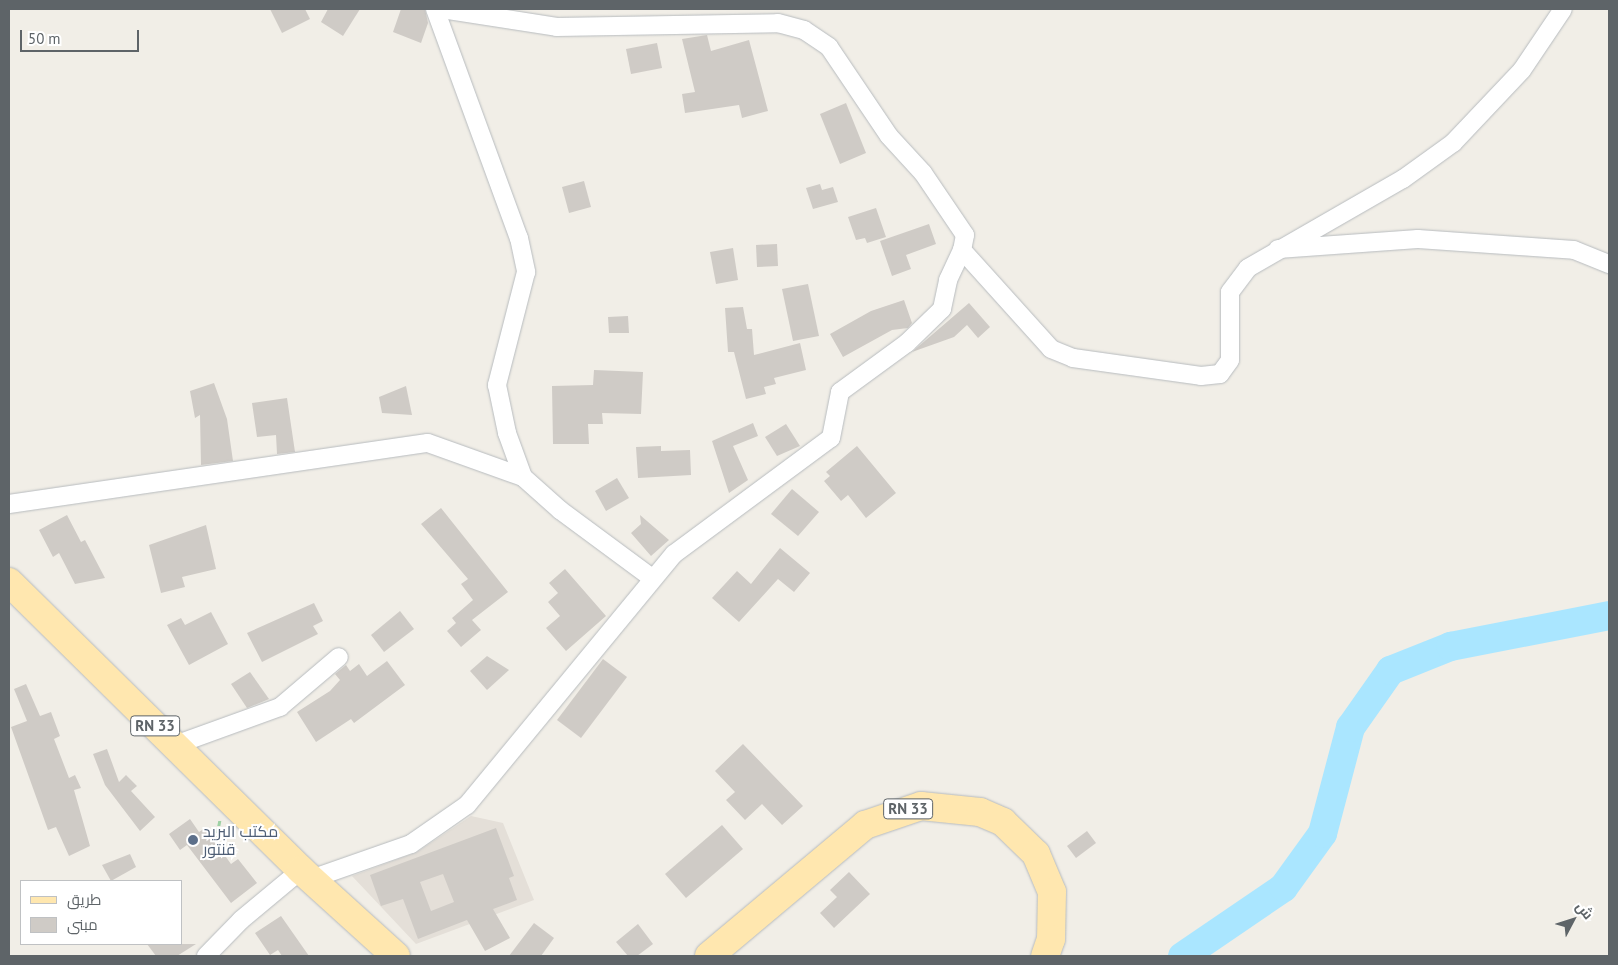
<!DOCTYPE html>
<html>
<head>
<meta charset="utf-8">
<style>
	body { margin:0 }
	#map { position:relative; width:1618px; height:965px; overflow:hidden; background:#f1eee7; font-family:"PT Sans",Cairo,sans-serif }
	div>[style] { position:absolute }
	[style*='--x'] { left:calc(var(--x)*1px); top:calc(var(--y)*1px); width:calc(var(--w)*1px); rotate:calc(var(--a)*1deg) }
	.education>* { inset:0; background:#e4dfd8 }
	.river>* { height:29px; margin:-14.5px; padding:0 14.5px; transform-origin:14.5px; border-radius:14.5px; background:#aae6ff }
	.building>* { inset:0; background:#cfcbc6 }
	.path>* { height:3px; margin-top:-1.5px; transform-origin:0; background:repeating-linear-gradient(90deg,#9ed1a4 0 5px,transparent 0 7.5px) }
	.roads { filter:drop-shadow(0 0 1px #b7bbbe) drop-shadow(0 0 1px #b7bbbe) }
	.minor>* { height:18px; margin:-9px; padding:0 9px; transform-origin:9px; border-radius:9px; background:#fff }
	.primary>* { height:28px; margin:-14px; padding:0 14px; transform-origin:14px; border-radius:14px; background:#ffe7af }
	.dots>* { width:14px; height:14px; translate:-50% -50%; box-sizing:border-box; border:2px solid #fff; border-radius:50% }
	span { translate:-50% -50%; white-space:nowrap; text-align:center; line-height:1.15; -webkit-text-stroke:4px #fff; paint-order:stroke }
	.shield-label span { padding:1px 4px; background:#fff; border:1px solid; border-radius:4px; -webkit-text-stroke-width:0 }
	.shield-label { font-size:15px; color:#5e6468; font-weight:700 }
	.service-label { font-size:16px; color:#4e5e75 }
	.left { translate:0 -50%; text-align:left }
	.frame { position:absolute; inset:0; border:10px solid #5e6468; pointer-events:none }
	.legend { position:absolute; left:20px; top:880px; width:162px; height:65px; box-sizing:border-box; background:#fff; border:1px solid #bfc1c3; margin:0; padding:6px 9px; list-style:none; font-size:15px; color:#5e6468 }
	.legend li { display:flex; align-items:center; gap:10px; height:25px }
	.legend b { width:25px; border:1px solid #bfc1c3 }
	.north { position:absolute; left:1548px; top:895px; width:50px; height:50px; -webkit-text-stroke:4px #fff; paint-order:stroke; rotate:50deg; font-size:14px; font-weight:700; line-height:20px; text-align:center; color:#5e6468 }
	.north::after { content:''; display:block; margin:auto; width:18px; height:22px; background:#5e6468; clip-path:polygon(50% 0,100% 100%,50% 72%,0 100%) }
	.scale { position:absolute; left:20px; top:30px; width:119px; height:22px; box-sizing:border-box; border:2px solid #5e6468; border-top:0; padding-left:6px; font-size:15px; line-height:18px; white-space:nowrap; color:#5e6468; -webkit-text-stroke:4px #fff; paint-order:stroke }
</style>
</head>
<body>
<div id="map">
	<div class="education">
		<i style="clip-path:polygon(471px 816px,503px 823px,534px 900px,416px 944px,352px 876px,417px 852px)"></i>
	</div>
	<div class="river">
		<i style="--x:1182;--y:956;--w:122;--a:-34.3"></i>
		<i style="--x:1283;--y:887;--w:67;--a:-54.2"></i>
		<i style="--x:1322;--y:833;--w:110;--a:-75.2"></i>
		<i style="--x:1350;--y:727;--w:70;--a:-54.9"></i>
		<i style="--x:1390;--y:670;--w:65;--a:-21.8"></i>
		<i style="--x:1450;--y:646;--w:162;--a:-11"></i>
	</div>
	<div class="building">
		<i style="clip-path:polygon(270px 9px,305px 9px,310px 19px,282px 33px)"></i>
		<i style="clip-path:polygon(328px 9px,360px 9px,343px 36px,321px 22px)"></i>
		<i style="clip-path:polygon(401px 9px,425px 9px,428px 23px,421px 43px,393px 32px)"></i>
		<i style="clip-path:polygon(707px 35px,711px 51px,749px 40px,768px 111px,742px 118px,739px 105px,685px 113px,682px 94px,695px 92px,682px 39px)"></i>
		<i style="clip-path:polygon(657px 43px,662px 68px,631px 74px,626px 49px)"></i>
		<i style="clip-path:polygon(846px 103px,866px 153px,840px 164px,820px 114px)"></i>
		<i style="clip-path:polygon(584px 181px,591px 207px,569px 213px,562px 187px)"></i>
		<i style="clip-path:polygon(820px 184px,822px 190px,833px 187px,838px 202px,813px 209px,806px 188px)"></i>
		<i style="clip-path:polygon(876px 208px,886px 237px,867px 243px,865px 238px,856px 240px,848px 217px)"></i>
		<i style="clip-path:polygon(929px 224px,936px 244px,906px 255px,911px 269px,892px 276px,880px 241px)"></i>
		<i style="clip-path:polygon(777px 244px,778px 266px,757px 267px,756px 245px)"></i>
		<i style="clip-path:polygon(733px 248px,738px 280px,716px 284px,710px 252px)"></i>
		<i style="clip-path:polygon(808px 284px,819px 336px,793px 341px,782px 289px)"></i>
		<i style="clip-path:polygon(904px 300px,912px 323px,908px 328px,892px 330px,843px 357px,830px 334px,871px 311px)"></i>
		<i style="clip-path:polygon(969px 303px,990px 327px,978px 338px,967px 325px,954px 337px,912px 352px)"></i>
		<i style="clip-path:polygon(743px 307px,747px 329px,752px 329px,754px 355px,800px 343px,806px 370px,774px 378px,776px 384px,764px 387px,766px 394px,746px 399px,734px 352px,728px 352px,725px 308px)"></i>
		<i style="clip-path:polygon(628px 316px,629px 333px,609px 333px,608px 317px)"></i>
		<i style="clip-path:polygon(594px 370px,643px 372px,641px 414px,602px 413px,603px 424px,588px 424px,589px 444px,553px 444px,552px 386px,593px 385px)"></i>
		<i style="clip-path:polygon(214px 383px,227px 419px,233px 461px,201px 465px,200px 415px,195px 418px,190px 391px)"></i>
		<i style="clip-path:polygon(406px 386px,412px 415px,382px 413px,379px 397px)"></i>
		<i style="clip-path:polygon(287px 398px,295px 452px,277px 454px,276px 435px,257px 437px,252px 403px)"></i>
		<i style="clip-path:polygon(753px 423px,758px 436px,733px 446px,748px 480px,729px 493px,712px 441px)"></i>
		<i style="clip-path:polygon(786px 424px,800px 446px,777px 456px,765px 437px)"></i>
		<i style="clip-path:polygon(661px 446px,661px 451px,690px 450px,691px 475px,638px 478px,636px 447px)"></i>
		<i style="clip-path:polygon(857px 446px,896px 493px,866px 518px,848px 495px,841px 501px,824px 481px,830px 476px,826px 472px)"></i>
		<i style="clip-path:polygon(617px 478px,629px 498px,606px 511px,595px 491px)"></i>
		<i style="clip-path:polygon(792px 489px,819px 512px,798px 536px,771px 514px)"></i>
		<i style="clip-path:polygon(441px 508px,508px 592px,472px 620px,481px 630px,461px 647px,447px 631px,456px 623px,452px 618px,473px 600px,461px 584px,468px 579px,421px 524px)"></i>
		<i style="clip-path:polygon(67px 515px,81px 542px,85px 540px,105px 578px,75px 584px,59px 553px,53px 557px,39px 530px)"></i>
		<i style="clip-path:polygon(640px 515px,669px 540px,651px 556px,631px 533px,641px 524px)"></i>
		<i style="clip-path:polygon(206px 525px,216px 569px,182px 577px,185px 587px,161px 593px,149px 545px)"></i>
		<i style="clip-path:polygon(780px 548px,810px 573px,794px 592px,778px 579px,739px 622px,712px 598px,737px 571px,751px 584px)"></i>
		<i style="clip-path:polygon(565px 569px,606px 616px,566px 651px,546px 628px,560px 616px,548px 602px,558px 593px,549px 583px)"></i>
		<i style="clip-path:polygon(314px 603px,323px 621px,313px 626px,318px 634px,262px 662px,247px 633px)"></i>
		<i style="clip-path:polygon(400px 611px,414px 629px,384px 652px,371px 635px)"></i>
		<i style="clip-path:polygon(211px 612px,228px 644px,189px 665px,167px 625px,181px 618px,185px 625px)"></i>
		<i style="clip-path:polygon(487px 656px,509px 670px,487px 690px,470px 671px)"></i>
		<i style="clip-path:polygon(603px 659px,627px 677px,581px 738px,557px 720px)"></i>
		<i style="clip-path:polygon(387px 661px,405px 685px,354px 723px,351px 719px,316px 742px,297px 712px,330px 691px,340px 680px,335px 674px,346px 665px,350px 671px,359px 664px,367px 676px)"></i>
		<i style="clip-path:polygon(250px 672px,269px 699px,247px 708px,231px 684px)"></i>
		<i style="clip-path:polygon(26px 684px,40px 716px,51px 712px,60px 736px,54px 739px,69px 778px,75px 775px,81px 788px,74px 790px,90px 846px,69px 856px,56px 827px,48px 830px,11px 727px,27px 721px,14px 689px)"></i>
		<i style="clip-path:polygon(743px 744px,803px 806px,782px 825px,762px 804px,745px 820px,726px 800px,735px 792px,715px 771px)"></i>
		<i style="clip-path:polygon(107px 749px,119px 782px,126px 775px,137px 786px,131px 791px,155px 817px,140px 831px,105px 785px,93px 754px)"></i>
		<i style="clip-path:polygon(190px 819px,199px 832px,205px 828px,231px 864px,238px 859px,257px 883px,231px 903px,187px 845px,180px 850px,169px 834px)"></i>
		<i style="clip-path:polygon(722px 825px,743px 849px,686px 898px,665px 874px)"></i>
		<i style="clip-path:polygon(evenodd,496px 828px,514px 876px,509px 878px,517px 900px,493px 909px,510px 938px,485px 951px,467px 920px,418px 939px,403px 899px,381px 906px,370px 875px,496px 828px,443px 874px,454px 902px,431px 911px,420px 882px,443px 874px)"></i>
		<i style="clip-path:polygon(1087px 831px,1096px 843px,1076px 858px,1067px 846px)"></i>
		<i style="clip-path:polygon(130px 854px,136px 867px,111px 881px,102px 865px)"></i>
		<i style="clip-path:polygon(849px 872px,870px 894px,834px 928px,820px 913px,837px 897px,830px 890px)"></i>
		<i style="clip-path:polygon(281px 916px,309px 956px,282px 956px,278px 950px,270px 955px,255px 933px)"></i>
		<i style="clip-path:polygon(534px 923px,554px 938px,541px 956px,509px 956px)"></i>
		<i style="clip-path:polygon(638px 924px,653px 944px,637px 956px,628px 956px,616px 942px)"></i>
		<i style="clip-path:polygon(147px 944px,196px 944px,177px 956px,156px 956px)"></i>
	</div>
	<div class="path">
		<i style="--x:216;--y:840;--w:21;--a:-79"></i>
	</div>
	<div class="roads">
		<div class="minor">
			<i style="--x:435;--y:9;--w:244;--a:69.9"></i>
			<i style="--x:519;--y:238;--w:35;--a:78"></i>
			<i style="--x:526;--y:272;--w:117;--a:104.4"></i>
			<i style="--x:497;--y:385;--w:49;--a:78.2"></i>
			<i style="--x:507;--y:433;--w:47;--a:70"></i>
			<i style="--x:523;--y:477;--w:50;--a:41.7"></i>
			<i style="--x:560;--y:510;--w:114;--a:36.5"></i>
			<i style="--x:442;--y:9;--w:116;--a:8.9"></i>
			<i style="--x:557;--y:27;--w:221;--a:-1"></i>
			<i style="--x:778;--y:23;--w:27;--a:15"></i>
			<i style="--x:804;--y:30;--w:30;--a:34"></i>
			<i style="--x:829;--y:47;--w:107;--a:56"></i>
			<i style="--x:889;--y:136;--w:50;--a:47.4"></i>
			<i style="--x:923;--y:173;--w:75;--a:55.9"></i>
			<i style="--x:965;--y:235;--w:15;--a:101"></i>
			<i style="--x:962;--y:250;--w:133;--a:48"></i>
			<i style="--x:1051;--y:349;--w:24;--a:22"></i>
			<i style="--x:1073;--y:358;--w:129;--a:8"></i>
			<i style="--x:1201;--y:376;--w:19;--a:-6"></i>
			<i style="--x:1220;--y:374;--w:17;--a:-54"></i>
			<i style="--x:1230;--y:360;--w:68;--a:-90"></i>
			<i style="--x:1230;--y:292;--w:30;--a:-53"></i>
			<i style="--x:1248;--y:268;--w:179;--a:-29.9"></i>
			<i style="--x:1403;--y:179;--w:62;--a:-35.8"></i>
			<i style="--x:1453;--y:143;--w:100;--a:-46.6"></i>
			<i style="--x:1522;--y:70;--w:73;--a:-56.1"></i>
			<i style="--x:1278;--y:249;--w:140;--a:-4.1"></i>
			<i style="--x:1418;--y:239;--w:156;--a:4"></i>
			<i style="--x:1574;--y:250;--w:38;--a:22"></i>
			<i style="--x:9;--y:504;--w:423;--a:-8.3"></i>
			<i style="--x:428;--y:443;--w:101;--a:19.7"></i>
			<i style="--x:175;--y:745;--w:112;--a:-19.9"></i>
			<i style="--x:280;--y:707;--w:77;--a:-40.3"></i>
			<i style="--x:311;--y:879;--w:106;--a:-19.3"></i>
			<i style="--x:411;--y:844;--w:68;--a:-34.9"></i>
			<i style="--x:467;--y:805;--w:325;--a:-50.5"></i>
			<i style="--x:674;--y:554;--w:195;--a:-36.5"></i>
			<i style="--x:831;--y:438;--w:47;--a:-78.9"></i>
			<i style="--x:840;--y:392;--w:83;--a:-36.2"></i>
			<i style="--x:907;--y:343;--w:49;--a:-44.2"></i>
			<i style="--x:942;--y:309;--w:30;--a:-78"></i>
			<i style="--x:948;--y:280;--w:33;--a:-65"></i>
			<i style="--x:206;--y:956;--w:50;--a:-45.8"></i>
			<i style="--x:241;--y:920;--w:78;--a:-39.8"></i>
		</div>
		<div class="primary">
			<i style="--x:9;--y:582;--w:410;--a:44.6"></i>
			<i style="--x:301;--y:870;--w:128;--a:42.2"></i>
			<i style="--x:709;--y:956;--w:204;--a:-40"></i>
			<i style="--x:865;--y:825;--w:59;--a:-18.7"></i>
			<i style="--x:921;--y:806;--w:59;--a:5.8"></i>
			<i style="--x:980;--y:812;--w:25;--a:23"></i>
			<i style="--x:1003;--y:822;--w:46;--a:44.1"></i>
			<i style="--x:1036;--y:854;--w:41;--a:67.2"></i>
			<i style="--x:1052;--y:892;--w:47;--a:91.2"></i>
			<i style="--x:1051;--y:939;--w:18;--a:109"></i>
		</div>
	</div>
	<div class="dots">
		<i style="left:193px;top:840px;background:#5c6f8a"></i>
	</div>
	<div class="shield-label">
		<span style="left:155px;top:726px">RN 33</span>
		<span style="left:908px;top:809px">RN 33</span>
	</div>
	<div class="service-label">
		<span class="left" style="left:203px;top:840px">مكتب البريد<br>قنتور</span>
	</div>
	<div class="frame"></div>
	<ul class="legend">
	<li><b style="height:6px;background:#ffe7af"></b>طريق</li>
	<li><b style="height:14px;background:#cfcbc6"></b>مبنى</li>
	</ul>
	<div class="north">ش</div>
	<div class="scale">50 m</div>
</div>
</body>
</html>
